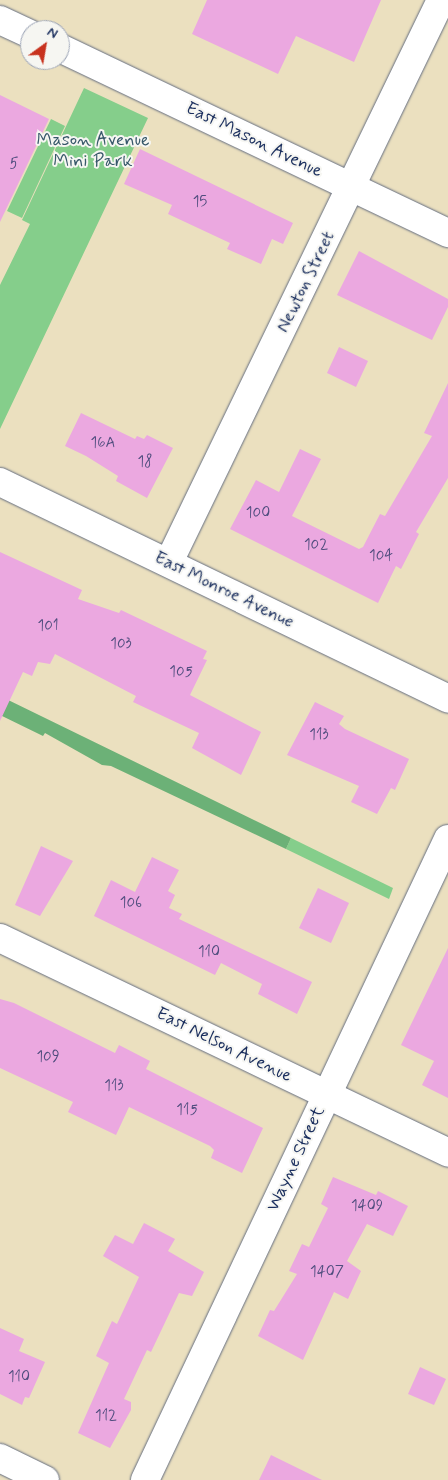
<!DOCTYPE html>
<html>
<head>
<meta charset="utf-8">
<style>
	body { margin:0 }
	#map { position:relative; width:448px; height:1480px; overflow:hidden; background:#ebe0bf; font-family:Mynerve,sans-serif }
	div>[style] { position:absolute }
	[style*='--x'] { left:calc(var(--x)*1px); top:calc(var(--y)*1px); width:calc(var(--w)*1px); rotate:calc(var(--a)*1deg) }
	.green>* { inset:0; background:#85ce8b }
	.forest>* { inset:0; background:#6cb177 }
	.building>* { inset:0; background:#eba8e0 }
	.roads { filter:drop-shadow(0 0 1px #646d80) drop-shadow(0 0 1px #646d80) }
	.minor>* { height:28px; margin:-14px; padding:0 14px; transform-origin:14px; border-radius:14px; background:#fff }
	.tertiary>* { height:28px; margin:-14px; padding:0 14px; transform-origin:14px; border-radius:14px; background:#fff }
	span { translate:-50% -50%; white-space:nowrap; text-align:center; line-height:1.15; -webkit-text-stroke:4px #f6f6f2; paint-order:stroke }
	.number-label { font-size:15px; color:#4f4d7e }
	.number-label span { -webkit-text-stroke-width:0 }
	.street-label { font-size:18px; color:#1b2f5e }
	.park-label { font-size:18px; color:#365769 }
	.north { position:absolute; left:20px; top:20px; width:50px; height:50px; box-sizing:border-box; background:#f6f6f2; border:1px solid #9ea6b7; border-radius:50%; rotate:32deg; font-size:14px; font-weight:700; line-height:20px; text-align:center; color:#1b2f5e }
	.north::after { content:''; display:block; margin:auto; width:18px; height:22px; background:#c8321e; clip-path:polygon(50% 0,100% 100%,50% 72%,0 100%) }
</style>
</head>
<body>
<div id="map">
	<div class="green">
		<i style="clip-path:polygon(84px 88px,148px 118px,0 429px,0 285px,30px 224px,22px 220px)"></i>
		<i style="clip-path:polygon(51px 119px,65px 126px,22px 218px,7px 211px)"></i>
		<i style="clip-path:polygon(291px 838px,393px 888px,389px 899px,286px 849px)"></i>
	</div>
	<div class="forest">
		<i style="clip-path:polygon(0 696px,291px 838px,286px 849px,111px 766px,102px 765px,45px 733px,43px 736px,0 715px)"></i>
	</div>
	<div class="building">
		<i style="clip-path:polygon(207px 0,381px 0,354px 62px,296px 36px,278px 74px,192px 34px)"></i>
		<i style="clip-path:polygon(0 95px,49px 119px,0 222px)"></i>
		<i style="clip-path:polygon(140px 149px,293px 223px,283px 244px,272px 239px,261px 264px,227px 249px,230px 243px,168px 214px,172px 205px,124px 184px)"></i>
		<i style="clip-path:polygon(359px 251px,448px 299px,448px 307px,432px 340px,337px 295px)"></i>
		<i style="clip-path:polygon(339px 347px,368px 361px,356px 387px,327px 373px)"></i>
		<i style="clip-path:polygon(448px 383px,448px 478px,416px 532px,419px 534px,401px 569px,396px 566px,378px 603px,230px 529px,256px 480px,279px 492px,300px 449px,321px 459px,292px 516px,359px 549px,363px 547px,380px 514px,385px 516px,432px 436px,424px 433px)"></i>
		<i style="clip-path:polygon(81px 413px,135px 439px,137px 436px,144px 439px,147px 435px,173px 448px,147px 498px,116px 481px,118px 476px,86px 456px,65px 446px)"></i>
		<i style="clip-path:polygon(0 552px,82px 590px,78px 599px,119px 613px,121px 610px,207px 651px,203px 659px,207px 660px,190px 695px,261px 732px,241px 775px,192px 748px,199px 733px,133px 702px,136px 696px,55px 654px,50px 664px,38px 662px,32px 676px,23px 672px,0 721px)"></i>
		<i style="clip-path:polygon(315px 702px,344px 716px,339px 724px,345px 729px,409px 759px,395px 790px,391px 788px,377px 814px,351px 802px,359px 786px,287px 755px)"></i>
		<i style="clip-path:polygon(41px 846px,73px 861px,40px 916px,15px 905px)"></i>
		<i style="clip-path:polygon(152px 857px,179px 870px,168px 891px,175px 895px,169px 908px,182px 914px,179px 919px,312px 982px,297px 1014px,258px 994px,262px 984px,221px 963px,215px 975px,94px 916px,111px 880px,135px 892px)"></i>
		<i style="clip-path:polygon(318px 888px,349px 903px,331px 943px,299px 928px)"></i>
		<i style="clip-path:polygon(448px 948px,448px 1098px,422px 1085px,434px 1061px,401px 1045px)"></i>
		<i style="clip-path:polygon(0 999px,14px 1003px,115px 1053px,119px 1045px,150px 1061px,146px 1069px,263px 1128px,242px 1173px,211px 1158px,214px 1150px,210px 1146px,129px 1107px,116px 1135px,68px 1112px,73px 1102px,0 1068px)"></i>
		<i style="clip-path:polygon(333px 1177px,376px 1195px,378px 1191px,408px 1206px,393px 1236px,367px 1224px,347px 1261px,361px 1271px,348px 1299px,334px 1292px,303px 1360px,258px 1336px,270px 1310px,274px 1311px,297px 1274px,289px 1271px,302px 1244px,309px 1247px,328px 1208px,321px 1204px)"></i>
		<i style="clip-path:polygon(144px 1223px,175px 1239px,168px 1251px,204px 1272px,192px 1296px,179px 1293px,151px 1352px,147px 1350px,124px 1399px,131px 1402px,131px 1410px,110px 1448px,78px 1433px,109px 1363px,96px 1356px,112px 1321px,117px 1324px,139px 1277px,103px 1256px,115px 1235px,133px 1244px)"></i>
		<i style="clip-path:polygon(0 1328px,24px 1339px,19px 1351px,45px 1362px,29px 1398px,25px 1397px,22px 1405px,0 1394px)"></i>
		<i style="clip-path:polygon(420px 1367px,446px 1379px,434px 1405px,408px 1394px)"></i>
		<i style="clip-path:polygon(271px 1455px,322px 1480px,259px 1480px)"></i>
	</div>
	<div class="roads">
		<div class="minor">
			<i style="--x:0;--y:20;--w:33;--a:25"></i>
			<i style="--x:60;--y:48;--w:430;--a:25.5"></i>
			<i style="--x:169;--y:562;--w:624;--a:-64.17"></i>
			<i style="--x:0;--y:938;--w:497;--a:25.6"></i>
			<i style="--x:0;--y:1458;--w:50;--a:26.1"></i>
			<i style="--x:145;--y:1480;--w:709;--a:-64.7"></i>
		</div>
		<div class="tertiary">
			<i style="--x:0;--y:482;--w:498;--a:25.8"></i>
		</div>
	</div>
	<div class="number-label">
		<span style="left:14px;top:165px">5</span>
		<span style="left:200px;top:203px">15</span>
		<span style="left:103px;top:444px">16A</span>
		<span style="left:145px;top:463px">18</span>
		<span style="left:258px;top:514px">100</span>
		<span style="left:316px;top:546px">102</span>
		<span style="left:381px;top:557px">104</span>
		<span style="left:48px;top:627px">101</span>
		<span style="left:121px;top:645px">103</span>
		<span style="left:181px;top:673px">105</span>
		<span style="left:319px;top:736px">113</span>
		<span style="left:131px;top:904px">106</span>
		<span style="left:209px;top:953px">110</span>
		<span style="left:48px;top:1058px">109</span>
		<span style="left:114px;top:1087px">113</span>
		<span style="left:187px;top:1111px">115</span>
		<span style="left:367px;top:1207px">1409</span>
		<span style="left:327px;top:1273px">1407</span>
		<span style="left:19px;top:1378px">110</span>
		<span style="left:106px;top:1417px">112</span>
	</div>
	<div class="street-label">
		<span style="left:254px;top:140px;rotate:26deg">East Mason Avenue</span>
		<span style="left:306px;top:282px;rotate:-64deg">Newton Street</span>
		<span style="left:224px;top:590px;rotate:26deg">East Monroe Avenue</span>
		<span style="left:224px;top:1045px;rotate:26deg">East Nelson Avenue</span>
		<span style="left:296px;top:1159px;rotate:-65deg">Wayne Street</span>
	</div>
	<div class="park-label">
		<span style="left:93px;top:151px">Mason Avenue<br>Mini Park</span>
	</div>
	<div class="north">N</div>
</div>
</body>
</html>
